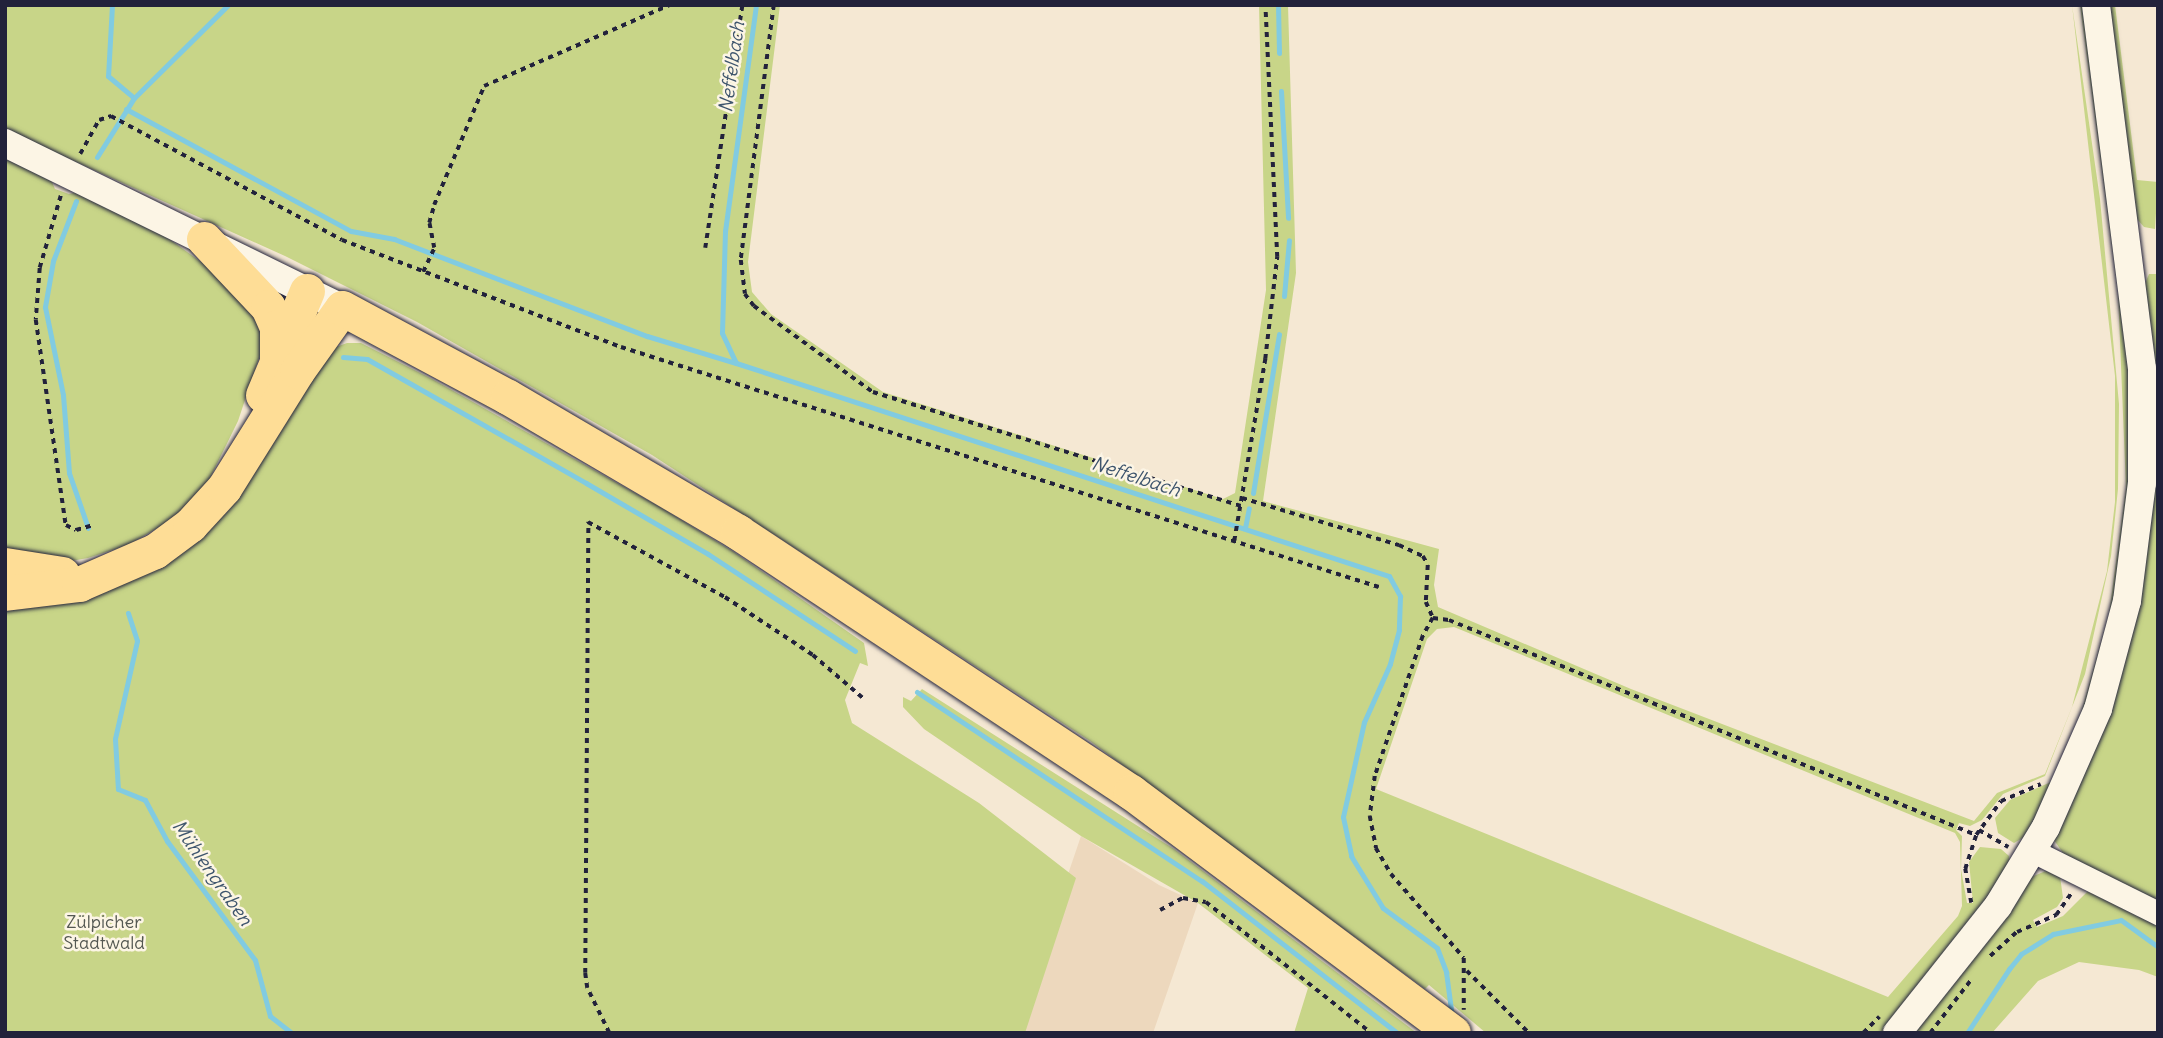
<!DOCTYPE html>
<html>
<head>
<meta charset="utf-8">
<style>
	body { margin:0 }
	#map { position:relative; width:2163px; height:1038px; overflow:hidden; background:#f5e8d3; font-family:Delius,sans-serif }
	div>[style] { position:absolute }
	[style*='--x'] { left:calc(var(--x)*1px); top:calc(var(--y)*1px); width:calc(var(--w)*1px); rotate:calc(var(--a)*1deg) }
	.built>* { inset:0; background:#edd8bd }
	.green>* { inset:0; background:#c8d588 }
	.stream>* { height:5px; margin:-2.5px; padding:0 2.5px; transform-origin:2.5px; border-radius:2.5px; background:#81cbe1 }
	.path>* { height:3.5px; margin-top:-1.75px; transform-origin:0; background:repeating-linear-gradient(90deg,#22223b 0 5px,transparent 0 10px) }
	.roads { filter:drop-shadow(0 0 2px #22223b) drop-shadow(0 0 2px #22223b) }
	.minor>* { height:23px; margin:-11.5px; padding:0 11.5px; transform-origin:11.5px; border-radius:11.5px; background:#fcf5e5 }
	.tertiary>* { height:28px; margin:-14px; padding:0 14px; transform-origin:14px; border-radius:14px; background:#fcf5e5 }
	.primary>* { height:35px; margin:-17.5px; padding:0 17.5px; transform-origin:17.5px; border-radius:17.5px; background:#fedd96 }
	span { translate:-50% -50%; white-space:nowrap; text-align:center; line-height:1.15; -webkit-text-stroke:5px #fcf5e5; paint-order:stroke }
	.park-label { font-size:18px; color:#545852 }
	.water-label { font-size:19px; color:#3e556d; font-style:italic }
	.frame { position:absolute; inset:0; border:7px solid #22223b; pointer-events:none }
</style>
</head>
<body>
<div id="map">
	<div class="built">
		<i style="clip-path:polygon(1081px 836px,1159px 885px,1198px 903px,1153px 1033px,1014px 1033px)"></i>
	</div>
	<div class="green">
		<i style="clip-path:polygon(evenodd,5px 5px,780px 5px,748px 262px,752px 292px,771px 314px,883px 392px,1223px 499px,1235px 493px,1266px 290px,1259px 5px,1288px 5px,1296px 273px,1263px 501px,1439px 549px,1434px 585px,1438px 607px,1631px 689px,1974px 821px,1997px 793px,2045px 774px,2072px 707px,2107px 571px,2115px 502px,2115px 376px,2072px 5px,2100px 199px,2119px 404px,2118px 489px,2111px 556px,2085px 674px,2045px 776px,2003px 794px,1982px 820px,1970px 826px,1959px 823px,1956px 830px,1962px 836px,1961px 869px,1967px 903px,1973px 903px,1969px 862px,1980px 847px,2001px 849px,2009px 856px,2010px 870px,1888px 1033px,1486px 1033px,1429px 985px,1425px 989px,1090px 741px,652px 455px,417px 322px,285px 256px,5px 130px,5px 5px,1454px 627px,1955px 833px,1960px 842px,1962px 906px,1958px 916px,1888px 997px,1376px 789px,1427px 639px,1437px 629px,1454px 627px)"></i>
		<i style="clip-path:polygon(2080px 5px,2088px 5px,2125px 269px,2135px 418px,2131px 523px,2107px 651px,2082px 727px,2033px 832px,2014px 843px,1998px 833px,1995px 818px,2010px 800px,2051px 782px,2059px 769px,2081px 713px,2109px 614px,2126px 488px,2118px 292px)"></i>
		<i style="clip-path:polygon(2107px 5px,2115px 5px,2137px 180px,2158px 182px,2155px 229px,2144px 227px,2137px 219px)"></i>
		<i style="clip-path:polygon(5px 154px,49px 175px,55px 189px,69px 194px,78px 192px,158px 231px,247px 295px,264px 343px,238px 421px,209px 480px,173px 519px,128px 545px,88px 558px,71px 561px,5px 550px)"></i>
		<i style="clip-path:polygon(2149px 274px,2158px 274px,2158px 902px,2067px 859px,2054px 840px,2118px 681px,2144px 286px)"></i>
		<i style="clip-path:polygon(347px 343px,361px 343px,432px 379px,660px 507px,734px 552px,864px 643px,868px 666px,860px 663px,845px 700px,852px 723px,979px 803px,1076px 878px,1025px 1033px,5px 1033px,5px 612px,193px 544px,228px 511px,275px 432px,336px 347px)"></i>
		<i style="clip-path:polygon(922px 689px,1174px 849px,1417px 1033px,1294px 1033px,1308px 988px,1198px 903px,1081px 836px,924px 729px,903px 707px,903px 697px,911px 701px)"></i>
		<i style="clip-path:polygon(2048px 870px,2060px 876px,2063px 898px,2057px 907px,2033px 920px,2037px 927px,2063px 916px,2089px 890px,2158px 922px,2158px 977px,2139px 970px,2079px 962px,2038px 981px,1992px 1033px,1907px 1033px,2029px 878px)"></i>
	</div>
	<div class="stream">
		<i style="--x:112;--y:5;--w:71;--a:93.2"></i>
		<i style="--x:108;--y:76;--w:34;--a:40"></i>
		<i style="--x:756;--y:5;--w:228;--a:97.8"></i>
		<i style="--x:725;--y:231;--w:102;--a:91.7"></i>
		<i style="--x:722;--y:333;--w:33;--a:65"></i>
		<i style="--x:736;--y:363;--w:687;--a:18.07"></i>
		<i style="--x:1389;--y:576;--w:23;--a:61"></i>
		<i style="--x:1400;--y:596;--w:34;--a:92"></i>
		<i style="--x:1399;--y:630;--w:35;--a:105"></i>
		<i style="--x:1390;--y:664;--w:64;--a:114.1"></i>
		<i style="--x:1364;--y:722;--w:97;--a:102.5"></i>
		<i style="--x:1343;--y:817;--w:40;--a:78"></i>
		<i style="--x:1351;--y:856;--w:61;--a:58.4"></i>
		<i style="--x:1383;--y:908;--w:67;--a:36.5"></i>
		<i style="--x:1437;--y:948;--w:26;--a:69"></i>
		<i style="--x:1446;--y:972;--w:45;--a:82.4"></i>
		<i style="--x:1278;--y:5;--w:48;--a:88.8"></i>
		<i style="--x:1281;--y:91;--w:127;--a:86.8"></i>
		<i style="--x:126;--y:109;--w:256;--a:28.5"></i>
		<i style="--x:351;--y:231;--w:44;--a:10.5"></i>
		<i style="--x:394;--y:239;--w:271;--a:21"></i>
		<i style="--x:647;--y:336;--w:93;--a:16.9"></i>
		<i style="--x:97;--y:157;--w:70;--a:-57.9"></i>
		<i style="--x:134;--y:98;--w:132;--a:-44.7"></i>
		<i style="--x:76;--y:201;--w:64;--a:111"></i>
		<i style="--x:53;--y:261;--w:47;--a:99.9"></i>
		<i style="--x:45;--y:307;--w:90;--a:78.4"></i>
		<i style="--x:63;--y:395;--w:78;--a:85.6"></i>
		<i style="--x:69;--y:473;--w:58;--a:70.9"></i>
		<i style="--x:1284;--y:296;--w:56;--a:-84.9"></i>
		<i style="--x:343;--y:357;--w:24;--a:5"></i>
		<i style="--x:367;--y:359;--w:252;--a:29.5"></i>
		<i style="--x:586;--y:483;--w:141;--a:30.2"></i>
		<i style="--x:708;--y:554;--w:176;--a:33.4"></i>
		<i style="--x:1253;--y:493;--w:161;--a:-80.7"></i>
		<i style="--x:1245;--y:528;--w:20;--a:-79"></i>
		<i style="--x:128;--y:613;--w:29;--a:72"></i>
		<i style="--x:137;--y:641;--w:100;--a:102.7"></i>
		<i style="--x:115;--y:739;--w:50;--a:86.6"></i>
		<i style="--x:118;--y:789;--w:29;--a:22"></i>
		<i style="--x:145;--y:800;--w:47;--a:61.8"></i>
		<i style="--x:167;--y:841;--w:148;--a:53.5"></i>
		<i style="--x:255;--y:960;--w:58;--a:75"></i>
		<i style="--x:270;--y:1016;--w:28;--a:38"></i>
		<i style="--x:917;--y:692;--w:342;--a:33.6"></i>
		<i style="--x:1202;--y:881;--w:247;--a:37.9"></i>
		<i style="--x:1967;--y:1033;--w:77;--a:-56.7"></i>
		<i style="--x:2009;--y:969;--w:19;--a:-51"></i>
		<i style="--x:2021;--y:954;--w:38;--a:-32"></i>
		<i style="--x:2053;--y:934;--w:69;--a:-11.6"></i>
		<i style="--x:2121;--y:920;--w:46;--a:36.1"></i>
	</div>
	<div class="path">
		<i style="--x:774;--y:5;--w:257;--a:97.4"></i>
		<i style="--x:741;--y:260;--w:34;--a:83"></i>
		<i style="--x:745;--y:294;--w:15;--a:53"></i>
		<i style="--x:754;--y:306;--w:147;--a:35.9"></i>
		<i style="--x:873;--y:392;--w:385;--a:17.2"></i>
		<i style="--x:80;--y:154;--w:39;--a:-61"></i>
		<i style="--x:99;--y:120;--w:13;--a:-18"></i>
		<i style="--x:111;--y:116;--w:262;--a:28.2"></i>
		<i style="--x:342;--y:240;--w:299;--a:21"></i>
		<i style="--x:621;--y:347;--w:795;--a:17.57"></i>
		<i style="--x:61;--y:196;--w:75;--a:106.3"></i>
		<i style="--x:40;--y:268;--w:52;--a:94.4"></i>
		<i style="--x:36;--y:320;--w:207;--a:81.7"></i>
		<i style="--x:66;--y:525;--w:11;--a:27"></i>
		<i style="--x:76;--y:530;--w:18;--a:-16"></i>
		<i style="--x:705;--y:248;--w:246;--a:-81.3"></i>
		<i style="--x:423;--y:272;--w:26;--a:-65"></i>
		<i style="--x:434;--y:248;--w:25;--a:-101"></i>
		<i style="--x:429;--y:223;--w:19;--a:-74"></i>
		<i style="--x:434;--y:205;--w:129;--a:-67.2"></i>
		<i style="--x:484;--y:86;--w:202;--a:-23.6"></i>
		<i style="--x:1242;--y:498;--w:164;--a:16.7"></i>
		<i style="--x:1399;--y:545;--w:26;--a:25"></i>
		<i style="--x:1423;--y:556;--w:10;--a:61"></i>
		<i style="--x:1428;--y:565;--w:37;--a:93"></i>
		<i style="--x:1426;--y:602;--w:17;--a:66"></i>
		<i style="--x:1234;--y:541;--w:185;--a:-80.3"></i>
		<i style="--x:1265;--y:359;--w:103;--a:-83.3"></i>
		<i style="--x:1277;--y:257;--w:252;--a:-92.7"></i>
		<i style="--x:1433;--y:618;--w:16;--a:7"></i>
		<i style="--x:1449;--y:620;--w:569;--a:22.19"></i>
		<i style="--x:1433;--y:618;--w:21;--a:119"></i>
		<i style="--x:1423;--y:636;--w:148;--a:108.9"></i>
		<i style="--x:1375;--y:776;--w:40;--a:97.1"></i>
		<i style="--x:1370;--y:816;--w:33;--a:79"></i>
		<i style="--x:1376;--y:848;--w:30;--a:60"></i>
		<i style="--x:1391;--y:874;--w:111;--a:49"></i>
		<i style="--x:1464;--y:958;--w:52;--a:90"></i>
		<i style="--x:1979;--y:830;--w:34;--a:30"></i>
		<i style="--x:1971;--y:903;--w:35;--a:-100"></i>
		<i style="--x:1965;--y:869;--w:36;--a:-72"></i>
		<i style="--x:1976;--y:835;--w:42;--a:-53.7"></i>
		<i style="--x:2001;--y:801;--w:43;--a:-23"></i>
		<i style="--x:1160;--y:910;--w:26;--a:-28"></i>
		<i style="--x:1183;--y:898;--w:23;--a:10"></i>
		<i style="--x:1206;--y:902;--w:211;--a:38.4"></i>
		<i style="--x:1990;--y:956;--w:36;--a:-42"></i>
		<i style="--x:2017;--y:932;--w:43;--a:-23.6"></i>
		<i style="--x:2056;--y:915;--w:28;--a:-55"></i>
		<i style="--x:1467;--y:971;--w:88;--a:45"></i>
		<i style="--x:609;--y:1033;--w:50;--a:-116.1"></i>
		<i style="--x:587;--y:988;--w:15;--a:-98"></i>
		<i style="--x:585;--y:973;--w:451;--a:-89.6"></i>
		<i style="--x:588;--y:522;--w:156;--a:28.7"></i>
		<i style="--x:725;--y:597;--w:105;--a:33.4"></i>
		<i style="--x:813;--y:655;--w:66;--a:40.7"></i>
		<i style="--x:1863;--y:1033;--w:23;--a:-45"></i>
		<i style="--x:1930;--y:1033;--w:66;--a:-52.4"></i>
	</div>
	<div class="roads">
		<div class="minor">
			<i style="--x:2033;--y:851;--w:140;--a:26.4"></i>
		</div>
		<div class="tertiary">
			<i style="--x:5;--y:143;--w:375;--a:26.1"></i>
			<i style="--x:1897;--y:1033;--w:162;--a:-51.5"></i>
			<i style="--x:1998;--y:906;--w:92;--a:-58.7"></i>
			<i style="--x:2046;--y:827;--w:129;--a:-66.2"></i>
			<i style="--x:2098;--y:709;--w:112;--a:-75"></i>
			<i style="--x:2127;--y:601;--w:119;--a:-82.8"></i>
			<i style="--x:2142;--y:483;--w:114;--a:-90"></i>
			<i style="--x:2142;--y:369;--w:367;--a:-97.2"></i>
		</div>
		<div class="primary">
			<i style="--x:204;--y:239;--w:93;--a:46.7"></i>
			<i style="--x:268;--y:307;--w:22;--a:66"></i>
			<i style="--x:277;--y:327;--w:31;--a:90"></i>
			<i style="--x:263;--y:395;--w:113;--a:-67.1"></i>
			<i style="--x:5;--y:565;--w:58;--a:9"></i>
			<i style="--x:5;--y:593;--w:75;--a:-6.9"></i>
			<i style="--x:79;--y:584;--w:83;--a:-23.5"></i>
			<i style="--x:155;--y:551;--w:44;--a:-36.6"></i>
			<i style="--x:190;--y:525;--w:50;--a:-47.4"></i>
			<i style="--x:224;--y:488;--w:138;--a:-58"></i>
			<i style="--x:297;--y:371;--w:77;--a:-54.5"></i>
			<i style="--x:342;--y:308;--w:188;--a:28.2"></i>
			<i style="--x:508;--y:397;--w:267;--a:30.4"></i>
			<i style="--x:738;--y:532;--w:471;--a:33.5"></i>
			<i style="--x:1131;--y:792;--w:402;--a:36.8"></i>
		</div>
	</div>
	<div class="park-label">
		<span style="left:104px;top:933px">Zülpicher<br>Stadtwald</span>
	</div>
	<div class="water-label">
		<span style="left:732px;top:67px;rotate:-82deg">Neffelbach</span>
		<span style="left:1136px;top:477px;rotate:18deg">Neffelbach</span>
		<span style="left:212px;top:873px;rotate:55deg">Mühlengraben</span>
	</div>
	<div class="frame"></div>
</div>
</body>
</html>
